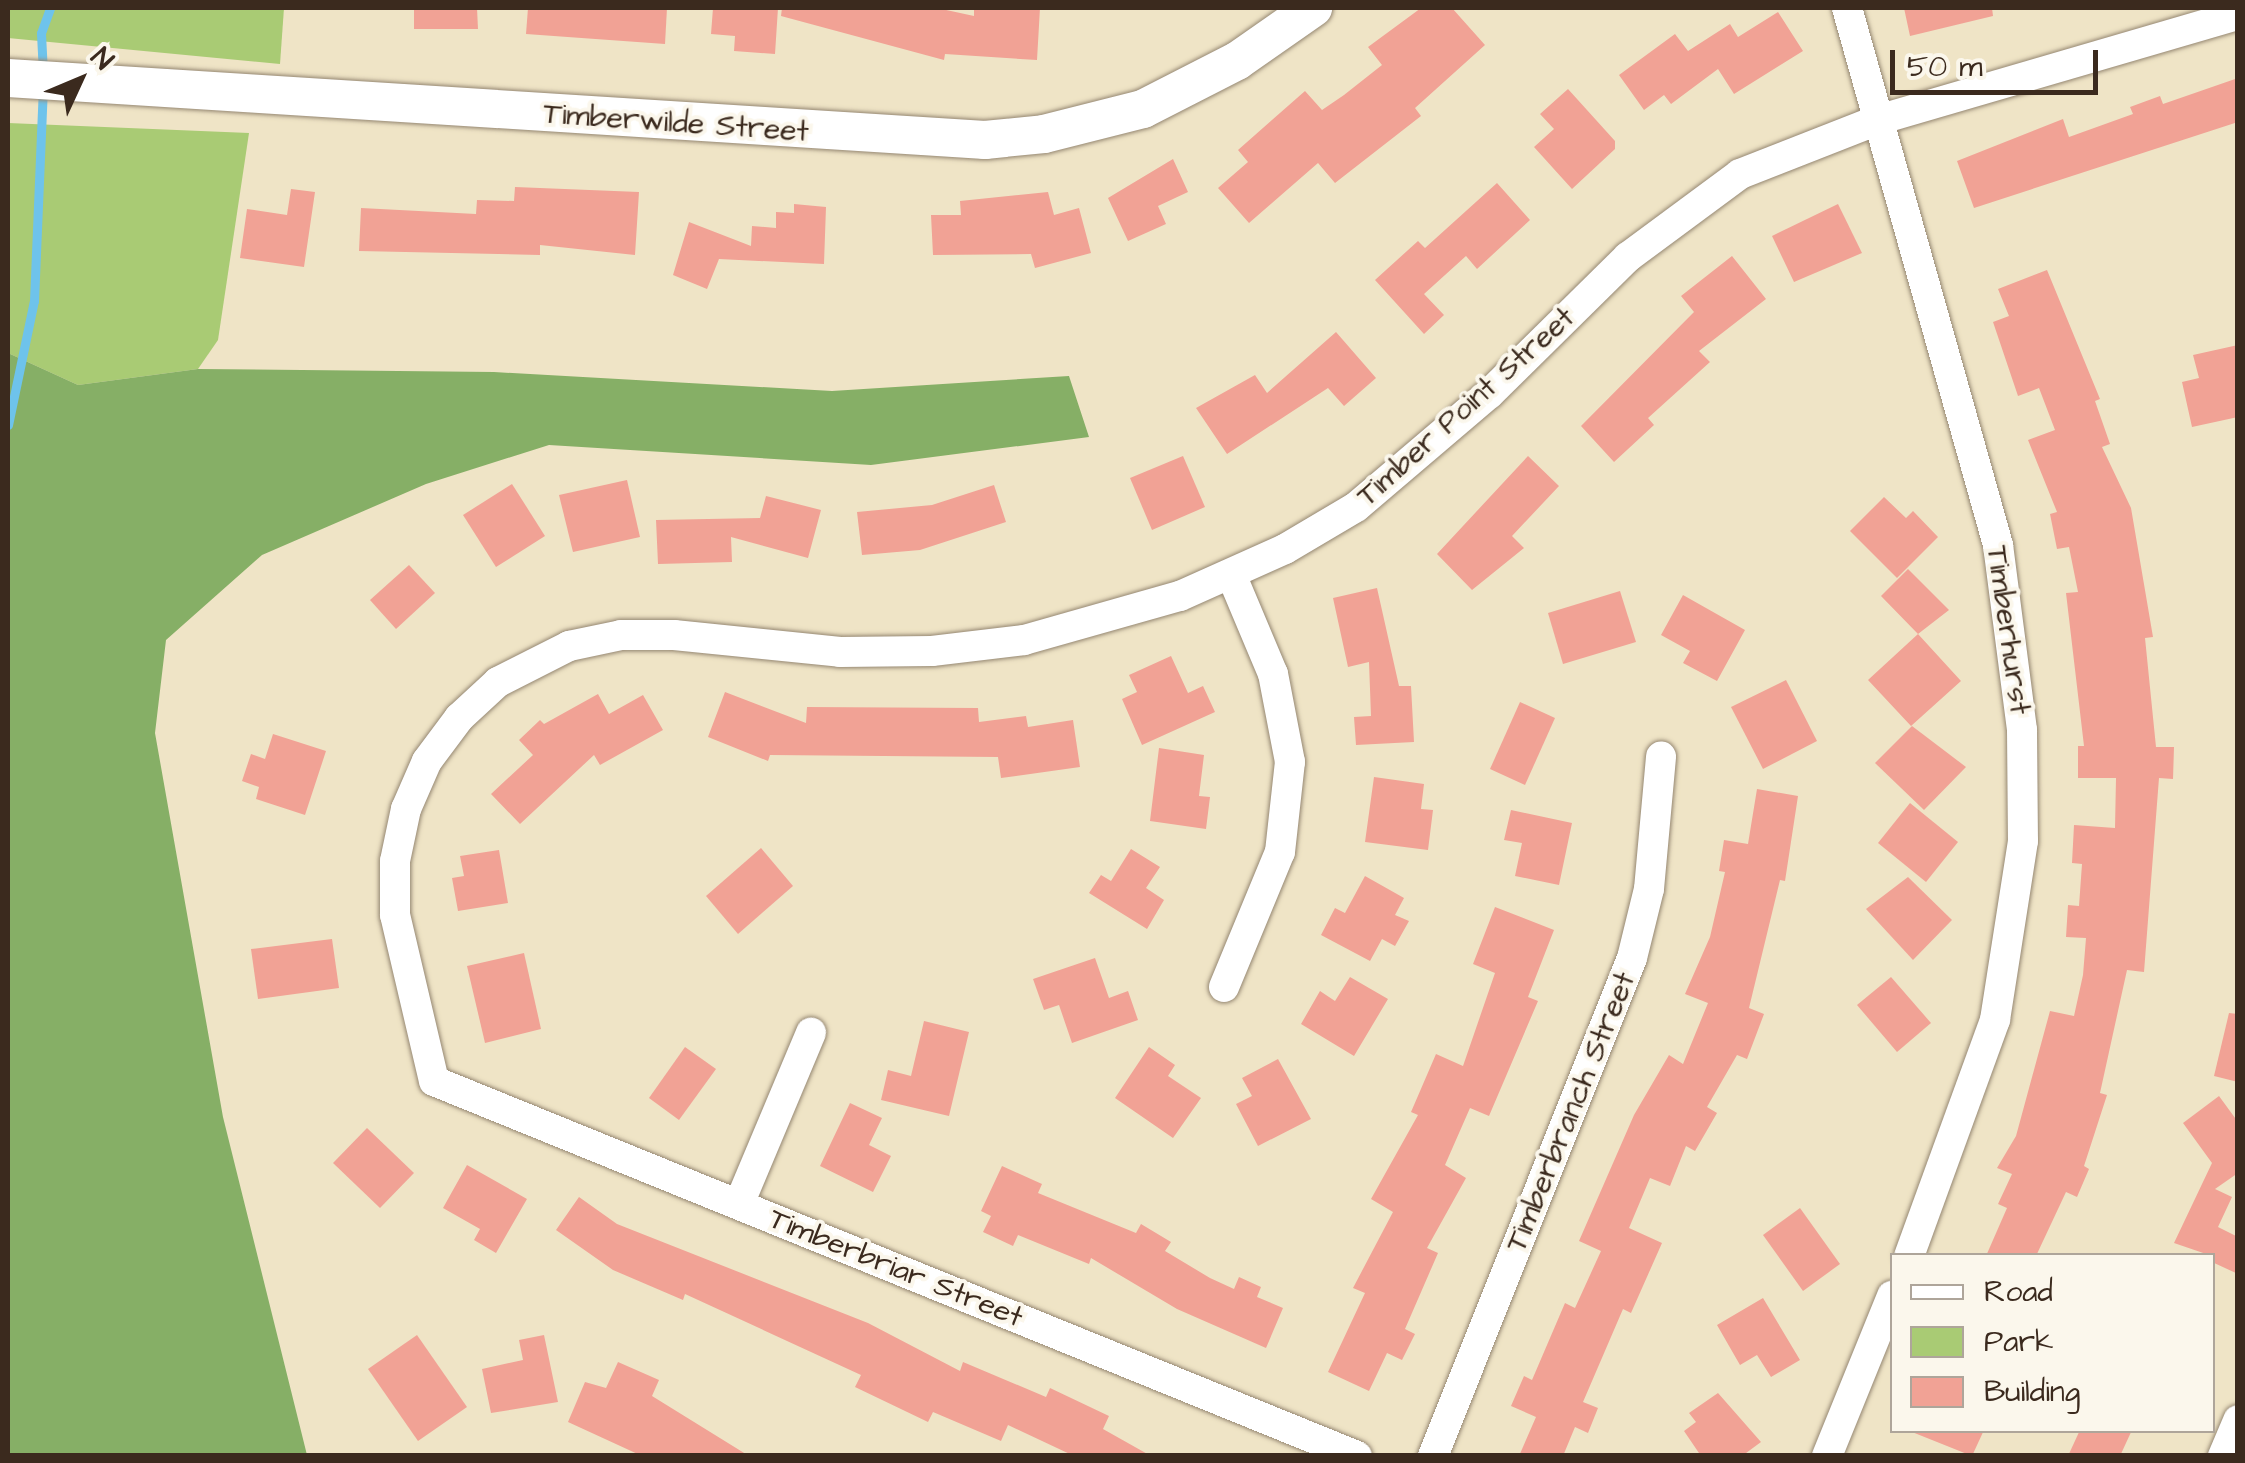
<!DOCTYPE html>
<html>
<head>
<meta charset="utf-8">
<style>
	body { margin:0 }
	#map { position:relative; width:2245px; height:1463px; overflow:hidden; background:#efe4c6; font-family:"Architects Daughter",sans-serif }
	div>[style] { position:absolute }
	[style*='--x'] { left:calc(var(--x)*1px); top:calc(var(--y)*1px); width:calc(var(--w)*1px); rotate:calc(var(--a)*1deg) }
	.green>* { inset:0; background:#a9cb74 }
	.forest>* { inset:0; background:#86af66 }
	.stream>* { height:9px; margin:-4.5px; padding:0 4.5px; transform-origin:4.5px; border-radius:4.5px; background:#6ec3eb }
	.building>* { inset:0; background:#f1a295 }
	.roads { filter:drop-shadow(0 0 2px #958772) drop-shadow(0 0 2px #958772) }
	.minor>* { height:30px; margin:-15px; padding:0 15px; transform-origin:15px; border-radius:15px; background:#fff }
	.tertiary>* { height:38px; margin:-19px; padding:0 19px; transform-origin:19px; border-radius:19px; background:#fff }
	span { translate:-50% -50%; white-space:nowrap; text-align:center; line-height:1.15; -webkit-text-stroke:8px #fbf7ec; paint-order:stroke }
	.street-label { font-size:30px; color:#3b2a1e }
	.frame { position:absolute; inset:0; border:10px solid #3b2a1e; pointer-events:none }
	.legend { position:absolute; left:1890px; top:1253px; width:325px; height:180px; box-sizing:border-box; background:#fbf7ec; border:2px solid #aea59a; margin:0; padding:12px 18px; list-style:none; font-size:30px; color:#3b2a1e }
	.legend li { display:flex; align-items:center; gap:20px; height:50px }
	.legend b { width:50px; border:2px solid #aea59a }
	.north { position:absolute; left:30px; top:30px; width:100px; height:100px; -webkit-text-stroke:8px #fbf7ec; paint-order:stroke; rotate:46deg; font-size:28px; font-weight:700; line-height:40px; text-align:center; color:#3b2a1e }
	.north::after { content:''; display:block; margin:auto; width:35px; height:45px; background:#3b2a1e; clip-path:polygon(50% 0,100% 100%,50% 72%,0 100%) }
	.scale { position:absolute; left:1890px; top:50px; width:208px; height:45px; box-sizing:border-box; border:5px solid #3b2a1e; border-top:0; padding-left:12px; font-size:30px; line-height:35px; white-space:nowrap; color:#3b2a1e; -webkit-text-stroke:8px #fbf7ec; paint-order:stroke }
</style>
</head>
<body>
<div id="map">
	<div class="green">
		<i style="clip-path:polygon(8px 8px,284px 8px,280px 64px,8px 38px)"></i>
		<i style="clip-path:polygon(8px 123px,249px 133px,218px 340px,198px 369px,78px 385px,8px 353px)"></i>
	</div>
	<div class="forest">
		<i style="clip-path:polygon(8px 353px,78px 385px,198px 369px,494px 372px,832px 391px,1069px 376px,1089px 437px,871px 465px,549px 445px,426px 484px,262px 555px,166px 640px,155px 733px,223px 1117px,307px 1455px,8px 1455px)"></i>
	</div>
	<div class="stream">
		<i style="--x:43;--y:73;--w:40;--a:-92.9"></i>
		<i style="--x:41;--y:33;--w:27;--a:-70"></i>
		<i style="--x:8;--y:425;--w:127;--a:-78.2"></i>
		<i style="--x:34;--y:301;--w:212;--a:-87.6"></i>
	</div>
	<div class="building">
		<i style="clip-path:polygon(414px 8px,477px 8px,478px 29px,414px 29px)"></i>
		<i style="clip-path:polygon(528px 8px,667px 8px,665px 44px,526px 34px)"></i>
		<i style="clip-path:polygon(713px 8px,778px 8px,775px 54px,734px 51px,735px 36px,711px 34px)"></i>
		<i style="clip-path:polygon(782px 8px,937px 8px,974px 16px,974px 8px,1040px 8px,1037px 60px,945px 54px,944px 60px,781px 16px)"></i>
		<i style="clip-path:polygon(1421px 8px,1452px 8px,1485px 45px,1415px 108px,1421px 116px,1335px 183px,1318px 163px,1249px 223px,1218px 188px,1248px 162px,1238px 150px,1305px 91px,1322px 110px,1344px 95px,1382px 65px,1368px 47px)"></i>
		<i style="clip-path:polygon(1904px 8px,1992px 8px,1993px 16px,1910px 36px)"></i>
		<i style="clip-path:polygon(1778px 12px,1803px 51px,1734px 94px,1718px 69px,1671px 104px,1664px 95px,1644px 110px,1619px 75px,1675px 34px,1688px 51px,1730px 24px,1738px 37px)"></i>
		<i style="clip-path:polygon(2238px 78px,2238px 122px,1974px 208px,1957px 161px,2063px 119px,2069px 137px,2133px 114px,2130px 107px,2160px 96px,2163px 104px)"></i>
		<i style="clip-path:polygon(1568px 89px,1615px 141px,1615px 149px,1572px 189px,1534px 147px,1554px 129px,1540px 114px)"></i>
		<i style="clip-path:polygon(1173px 159px,1188px 192px,1158px 206px,1166px 224px,1128px 241px,1108px 198px)"></i>
		<i style="clip-path:polygon(1497px 183px,1530px 220px,1477px 269px,1466px 256px,1424px 294px,1444px 315px,1424px 334px,1375px 280px,1418px 241px,1425px 248px)"></i>
		<i style="clip-path:polygon(515px 187px,639px 192px,635px 255px,540px 245px,540px 255px,359px 251px,361px 208px,476px 214px,477px 200px,514px 201px)"></i>
		<i style="clip-path:polygon(291px 189px,315px 192px,304px 267px,240px 258px,247px 209px,287px 215px)"></i>
		<i style="clip-path:polygon(1048px 192px,1054px 215px,1079px 208px,1091px 253px,1035px 268px,1031px 254px,933px 255px,931px 215px,961px 215px,960px 201px)"></i>
		<i style="clip-path:polygon(794px 204px,826px 207px,824px 264px,719px 259px,707px 289px,673px 275px,689px 222px,751px 246px,752px 226px,776px 228px,776px 212px,794px 213px)"></i>
		<i style="clip-path:polygon(1838px 204px,1862px 253px,1794px 282px,1772px 236px)"></i>
		<i style="clip-path:polygon(1732px 256px,1766px 299px,1699px 351px,1710px 362px,1648px 418px,1654px 425px,1614px 462px,1581px 426px,1694px 312px,1681px 296px)"></i>
		<i style="clip-path:polygon(2047px 270px,2100px 399px,2095px 401px,2110px 444px,2102px 447px,2131px 508px,2153px 637px,2145px 638px,2156px 747px,2174px 747px,2173px 779px,2159px 778px,2144px 972px,2127px 970px,2100px 1093px,2107px 1095px,2084px 1166px,2089px 1169px,2077px 1197px,2066px 1192px,2036px 1256px,1986px 1256px,2007px 1208px,1998px 1204px,2012px 1174px,1997px 1168px,2016px 1136px,2050px 1011px,2074px 1016px,2083px 975px,2086px 938px,2066px 937px,2068px 905px,2079px 906px,2082px 864px,2072px 863px,2074px 825px,2115px 828px,2116px 778px,2078px 778px,2078px 746px,2084px 746px,2066px 593px,2078px 592px,2069px 547px,2057px 549px,2050px 514px,2057px 512px,2028px 440px,2055px 430px,2039px 388px,2018px 396px,1993px 322px,2009px 316px,1998px 289px)"></i>
		<i style="clip-path:polygon(1336px 332px,1376px 378px,1344px 406px,1328px 388px,1227px 454px,1196px 408px,1255px 375px,1267px 393px)"></i>
		<i style="clip-path:polygon(2238px 345px,2238px 417px,2192px 427px,2182px 382px,2199px 378px,2193px 355px)"></i>
		<i style="clip-path:polygon(1183px 456px,1205px 507px,1152px 530px,1130px 478px)"></i>
		<i style="clip-path:polygon(1528px 456px,1559px 486px,1512px 536px,1524px 548px,1472px 590px,1437px 554px)"></i>
		<i style="clip-path:polygon(627px 480px,640px 537px,573px 552px,559px 495px)"></i>
		<i style="clip-path:polygon(512px 484px,545px 536px,496px 567px,463px 515px)"></i>
		<i style="clip-path:polygon(994px 485px,1006px 522px,920px 550px,862px 555px,857px 512px,932px 505px)"></i>
		<i style="clip-path:polygon(766px 496px,821px 510px,808px 558px,731px 537px,732px 562px,658px 564px,656px 520px,760px 518px)"></i>
		<i style="clip-path:polygon(1884px 497px,1906px 518px,1913px 511px,1938px 537px,1897px 578px,1850px 531px)"></i>
		<i style="clip-path:polygon(409px 565px,435px 593px,396px 629px,370px 600px)"></i>
		<i style="clip-path:polygon(1908px 569px,1949px 610px,1918px 634px,1961px 681px,1911px 726px,1868px 680px,1918px 634px,1881px 596px)"></i>
		<i style="clip-path:polygon(1377px 588px,1399px 686px,1411px 686px,1414px 742px,1356px 745px,1354px 717px,1371px 716px,1369px 662px,1348px 667px,1333px 598px)"></i>
		<i style="clip-path:polygon(1620px 591px,1636px 642px,1563px 664px,1548px 613px)"></i>
		<i style="clip-path:polygon(1683px 595px,1745px 630px,1717px 681px,1683px 663px,1690px 651px,1661px 635px)"></i>
		<i style="clip-path:polygon(1171px 656px,1188px 693px,1203px 686px,1215px 712px,1142px 745px,1122px 699px,1137px 692px,1129px 675px)"></i>
		<i style="clip-path:polygon(1786px 680px,1817px 741px,1763px 769px,1731px 707px)"></i>
		<i style="clip-path:polygon(725px 692px,806px 723px,807px 707px,978px 708px,979px 722px,1026px 716px,1028px 727px,1073px 720px,1080px 767px,1001px 778px,998px 757px,770px 755px,768px 761px,708px 737px)"></i>
		<i style="clip-path:polygon(598px 694px,609px 714px,643px 695px,663px 730px,600px 765px,594px 755px,520px 824px,491px 794px,533px 755px,519px 740px,540px 720px,544px 724px)"></i>
		<i style="clip-path:polygon(1520px 702px,1555px 718px,1525px 785px,1490px 769px)"></i>
		<i style="clip-path:polygon(1912px 726px,1966px 767px,1924px 810px,1875px 763px)"></i>
		<i style="clip-path:polygon(273px 734px,326px 751px,305px 815px,256px 799px,259px 787px,242px 781px,251px 754px,265px 759px)"></i>
		<i style="clip-path:polygon(1159px 748px,1204px 755px,1199px 796px,1210px 797px,1206px 829px,1150px 821px)"></i>
		<i style="clip-path:polygon(1374px 777px,1424px 784px,1421px 809px,1433px 810px,1428px 850px,1365px 842px)"></i>
		<i style="clip-path:polygon(1757px 789px,1798px 796px,1785px 881px,1780px 880px,1749px 1008px,1764px 1014px,1747px 1059px,1737px 1055px,1707px 1107px,1717px 1113px,1695px 1151px,1686px 1146px,1670px 1186px,1650px 1178px,1629px 1228px,1662px 1243px,1631px 1313px,1623px 1309px,1583px 1402px,1598px 1408px,1588px 1433px,1575px 1427px,1563px 1456px,1519px 1456px,1536px 1417px,1511px 1406px,1524px 1376px,1532px 1380px,1565px 1303px,1575px 1308px,1601px 1251px,1579px 1241px,1634px 1115px,1669px 1055px,1683px 1064px,1708px 1003px,1685px 994px,1710px 937px,1725px 872px,1719px 871px,1724px 840px,1748px 844px)"></i>
		<i style="clip-path:polygon(1910px 803px,1958px 842px,1926px 882px,1878px 843px)"></i>
		<i style="clip-path:polygon(1511px 810px,1572px 823px,1559px 885px,1515px 876px,1522px 843px,1504px 840px)"></i>
		<i style="clip-path:polygon(761px 848px,793px 886px,738px 934px,706px 896px)"></i>
		<i style="clip-path:polygon(1131px 849px,1160px 867px,1146px 888px,1164px 900px,1147px 929px,1089px 893px,1101px 875px,1111px 881px)"></i>
		<i style="clip-path:polygon(499px 850px,508px 903px,458px 911px,452px 878px,464px 876px,460px 856px)"></i>
		<i style="clip-path:polygon(1365px 876px,1404px 898px,1395px 915px,1409px 921px,1395px 946px,1382px 939px,1370px 961px,1321px 935px,1335px 908px,1345px 913px)"></i>
		<i style="clip-path:polygon(1908px 877px,1952px 920px,1913px 960px,1866px 909px)"></i>
		<i style="clip-path:polygon(1495px 907px,1554px 930px,1528px 997px,1538px 1001px,1489px 1116px,1470px 1108px,1445px 1165px,1466px 1178px,1427px 1248px,1438px 1253px,1405px 1329px,1415px 1334px,1402px 1360px,1387px 1353px,1369px 1391px,1328px 1372px,1365px 1293px,1353px 1288px,1393px 1212px,1371px 1199px,1418px 1115px,1411px 1112px,1436px 1054px,1463px 1066px,1495px 973px,1473px 964px)"></i>
		<i style="clip-path:polygon(332px 939px,339px 988px,258px 999px,251px 949px)"></i>
		<i style="clip-path:polygon(524px 953px,541px 1029px,485px 1043px,467px 966px)"></i>
		<i style="clip-path:polygon(1095px 958px,1109px 998px,1128px 991px,1138px 1020px,1072px 1043px,1059px 1005px,1044px 1010px,1033px 979px)"></i>
		<i style="clip-path:polygon(1350px 977px,1388px 999px,1354px 1056px,1301px 1024px,1320px 991px,1335px 1001px)"></i>
		<i style="clip-path:polygon(1891px 977px,1931px 1023px,1897px 1052px,1857px 1005px)"></i>
		<i style="clip-path:polygon(2229px 1013px,2238px 1014px,2238px 1082px,2214px 1076px)"></i>
		<i style="clip-path:polygon(924px 1021px,969px 1032px,949px 1116px,881px 1100px,888px 1070px,911px 1076px)"></i>
		<i style="clip-path:polygon(685px 1047px,716px 1069px,679px 1120px,649px 1098px)"></i>
		<i style="clip-path:polygon(1149px 1047px,1175px 1065px,1168px 1076px,1201px 1098px,1173px 1138px,1115px 1098px)"></i>
		<i style="clip-path:polygon(1278px 1059px,1311px 1119px,1258px 1146px,1236px 1104px,1252px 1096px,1242px 1078px)"></i>
		<i style="clip-path:polygon(2219px 1096px,2238px 1122px,2238px 1173px,2215px 1189px,2232px 1197px,2218px 1227px,2238px 1237px,2238px 1274px,2212px 1262px,2212px 1256px,2174px 1243px,2212px 1163px,2183px 1123px)"></i>
		<i style="clip-path:polygon(850px 1103px,882px 1118px,869px 1145px,891px 1156px,873px 1192px,820px 1166px)"></i>
		<i style="clip-path:polygon(367px 1128px,414px 1173px,380px 1208px,333px 1163px)"></i>
		<i style="clip-path:polygon(467px 1165px,527px 1199px,496px 1253px,474px 1240px,480px 1229px,443px 1208px)"></i>
		<i style="clip-path:polygon(1002px 1166px,1042px 1184px,1038px 1193px,1136px 1233px,1141px 1224px,1171px 1242px,1165px 1251px,1210px 1278px,1234px 1289px,1239px 1277px,1261px 1287px,1257px 1297px,1283px 1308px,1266px 1348px,1177px 1309px,1091px 1258px,1089px 1264px,1018px 1235px,1013px 1246px,983px 1232px,991px 1216px,981px 1211px)"></i>
		<i style="clip-path:polygon(579px 1197px,617px 1224px,868px 1323px,960px 1371px,963px 1362px,1046px 1397px,1050px 1388px,1109px 1416px,1103px 1429px,1151px 1456px,1074px 1456px,1008px 1425px,1001px 1441px,933px 1412px,928px 1422px,855px 1387px,861px 1375px,685px 1294px,683px 1300px,613px 1270px,556px 1230px)"></i>
		<i style="clip-path:polygon(1800px 1208px,1840px 1264px,1803px 1291px,1763px 1235px)"></i>
		<i style="clip-path:polygon(1763px 1298px,1800px 1360px,1771px 1377px,1757px 1355px,1740px 1365px,1717px 1325px)"></i>
		<i style="clip-path:polygon(417px 1335px,467px 1407px,418px 1441px,368px 1369px)"></i>
		<i style="clip-path:polygon(544px 1335px,558px 1402px,491px 1413px,482px 1369px,523px 1360px,519px 1340px)"></i>
		<i style="clip-path:polygon(618px 1362px,659px 1380px,652px 1396px,749px 1456px,642px 1456px,568px 1422px,585px 1382px,606px 1388px)"></i>
		<i style="clip-path:polygon(1718px 1393px,1761px 1442px,1742px 1456px,1701px 1456px,1684px 1431px,1696px 1422px,1689px 1413px)"></i>
		<i style="clip-path:polygon(1907px 1430px,1984px 1430px,1972px 1456px)"></i>
		<i style="clip-path:polygon(2080px 1430px,2132px 1430px,2120px 1456px,2068px 1456px)"></i>
	</div>
	<div class="roads">
		<div class="minor">
			<i style="--x:1847;--y:8;--w:558;--a:74.29"></i>
			<i style="--x:1998;--y:545;--w:187;--a:82.6"></i>
			<i style="--x:2022;--y:730;--w:111;--a:89.5"></i>
			<i style="--x:2023;--y:841;--w:181;--a:98.9"></i>
			<i style="--x:1995;--y:1020;--w:251;--a:110"></i>
			<i style="--x:1224;--y:987;--w:146;--a:-67.5"></i>
			<i style="--x:1280;--y:852;--w:91;--a:-83.7"></i>
			<i style="--x:1290;--y:762;--w:90;--a:-100.9"></i>
			<i style="--x:1273;--y:674;--w:108;--a:-112.8"></i>
			<i style="--x:739;--y:1204;--w:186;--a:-67.2"></i>
			<i style="--x:1357;--y:1456;--w:996;--a:-157.89"></i>
			<i style="--x:434;--y:1081;--w:171;--a:-103.2"></i>
			<i style="--x:395;--y:915;--w:54;--a:-90"></i>
			<i style="--x:395;--y:861;--w:53;--a:-78.1"></i>
			<i style="--x:406;--y:809;--w:52;--a:-66.4"></i>
			<i style="--x:427;--y:761;--w:54;--a:-53.3"></i>
			<i style="--x:459;--y:718;--w:53;--a:-42.7"></i>
			<i style="--x:498;--y:682;--w:80;--a:-26.9"></i>
			<i style="--x:569;--y:646;--w:53;--a:-11.9"></i>
			<i style="--x:621;--y:635;--w:53;--a:0"></i>
			<i style="--x:674;--y:635;--w:167;--a:5.8"></i>
			<i style="--x:840;--y:652;--w:92;--a:-0.6"></i>
			<i style="--x:932;--y:651;--w:93;--a:-6.8"></i>
			<i style="--x:1024;--y:640;--w:162;--a:-15.8"></i>
			<i style="--x:1180;--y:596;--w:115;--a:-24.1"></i>
			<i style="--x:1285;--y:549;--w:82;--a:-30.6"></i>
			<i style="--x:1356;--y:507;--w:175;--a:-40.4"></i>
			<i style="--x:1489;--y:394;--w:195;--a:-44.6"></i>
			<i style="--x:1628;--y:257;--w:139;--a:-36.5"></i>
			<i style="--x:1740;--y:174;--w:148;--a:-21.4"></i>
			<i style="--x:1878;--y:120;--w:375;--a:-16.3"></i>
			<i style="--x:1433;--y:1456;--w:536;--a:-68.22"></i>
			<i style="--x:1632;--y:958;--w:71;--a:-76.2"></i>
			<i style="--x:1649;--y:889;--w:133;--a:-84.8"></i>
			<i style="--x:1827;--y:1456;--w:173;--a:-67.9"></i>
			<i style="--x:2223;--y:1456;--w:39;--a:-67"></i>
		</div>
		<div class="tertiary">
			<i style="--x:8;--y:78;--w:979;--a:3.63"></i>
			<i style="--x:985;--y:140;--w:59;--a:-5.8"></i>
			<i style="--x:1044;--y:134;--w:102;--a:-14.2"></i>
			<i style="--x:1143;--y:109;--w:106;--a:-27.1"></i>
			<i style="--x:1237;--y:61;--w:93;--a:-34.9"></i>
		</div>
	</div>
	<div class="street-label">
		<span style="left:676px;top:123px;rotate:4deg">Timberwilde Street</span>
		<span style="left:1466px;top:407px;rotate:-42deg">Timber Point Street</span>
		<span style="left:2008px;top:630px;rotate:82deg">Timberhurst</span>
		<span style="left:1571px;top:1112px;rotate:-68deg">Timberbranch Street</span>
		<span style="left:896px;top:1268px;rotate:22deg">Timberbriar Street</span>
	</div>
	<div class="frame"></div>
	<ul class="legend">
	<li><b style="height:12px;background:#fff"></b>Road</li>
	<li><b style="height:28px;background:#a9cb74"></b>Park</li>
	<li><b style="height:28px;background:#f1a295"></b>Building</li>
	</ul>
	<div class="north">N</div>
	<div class="scale">50 m</div>
</div>
</body>
</html>
